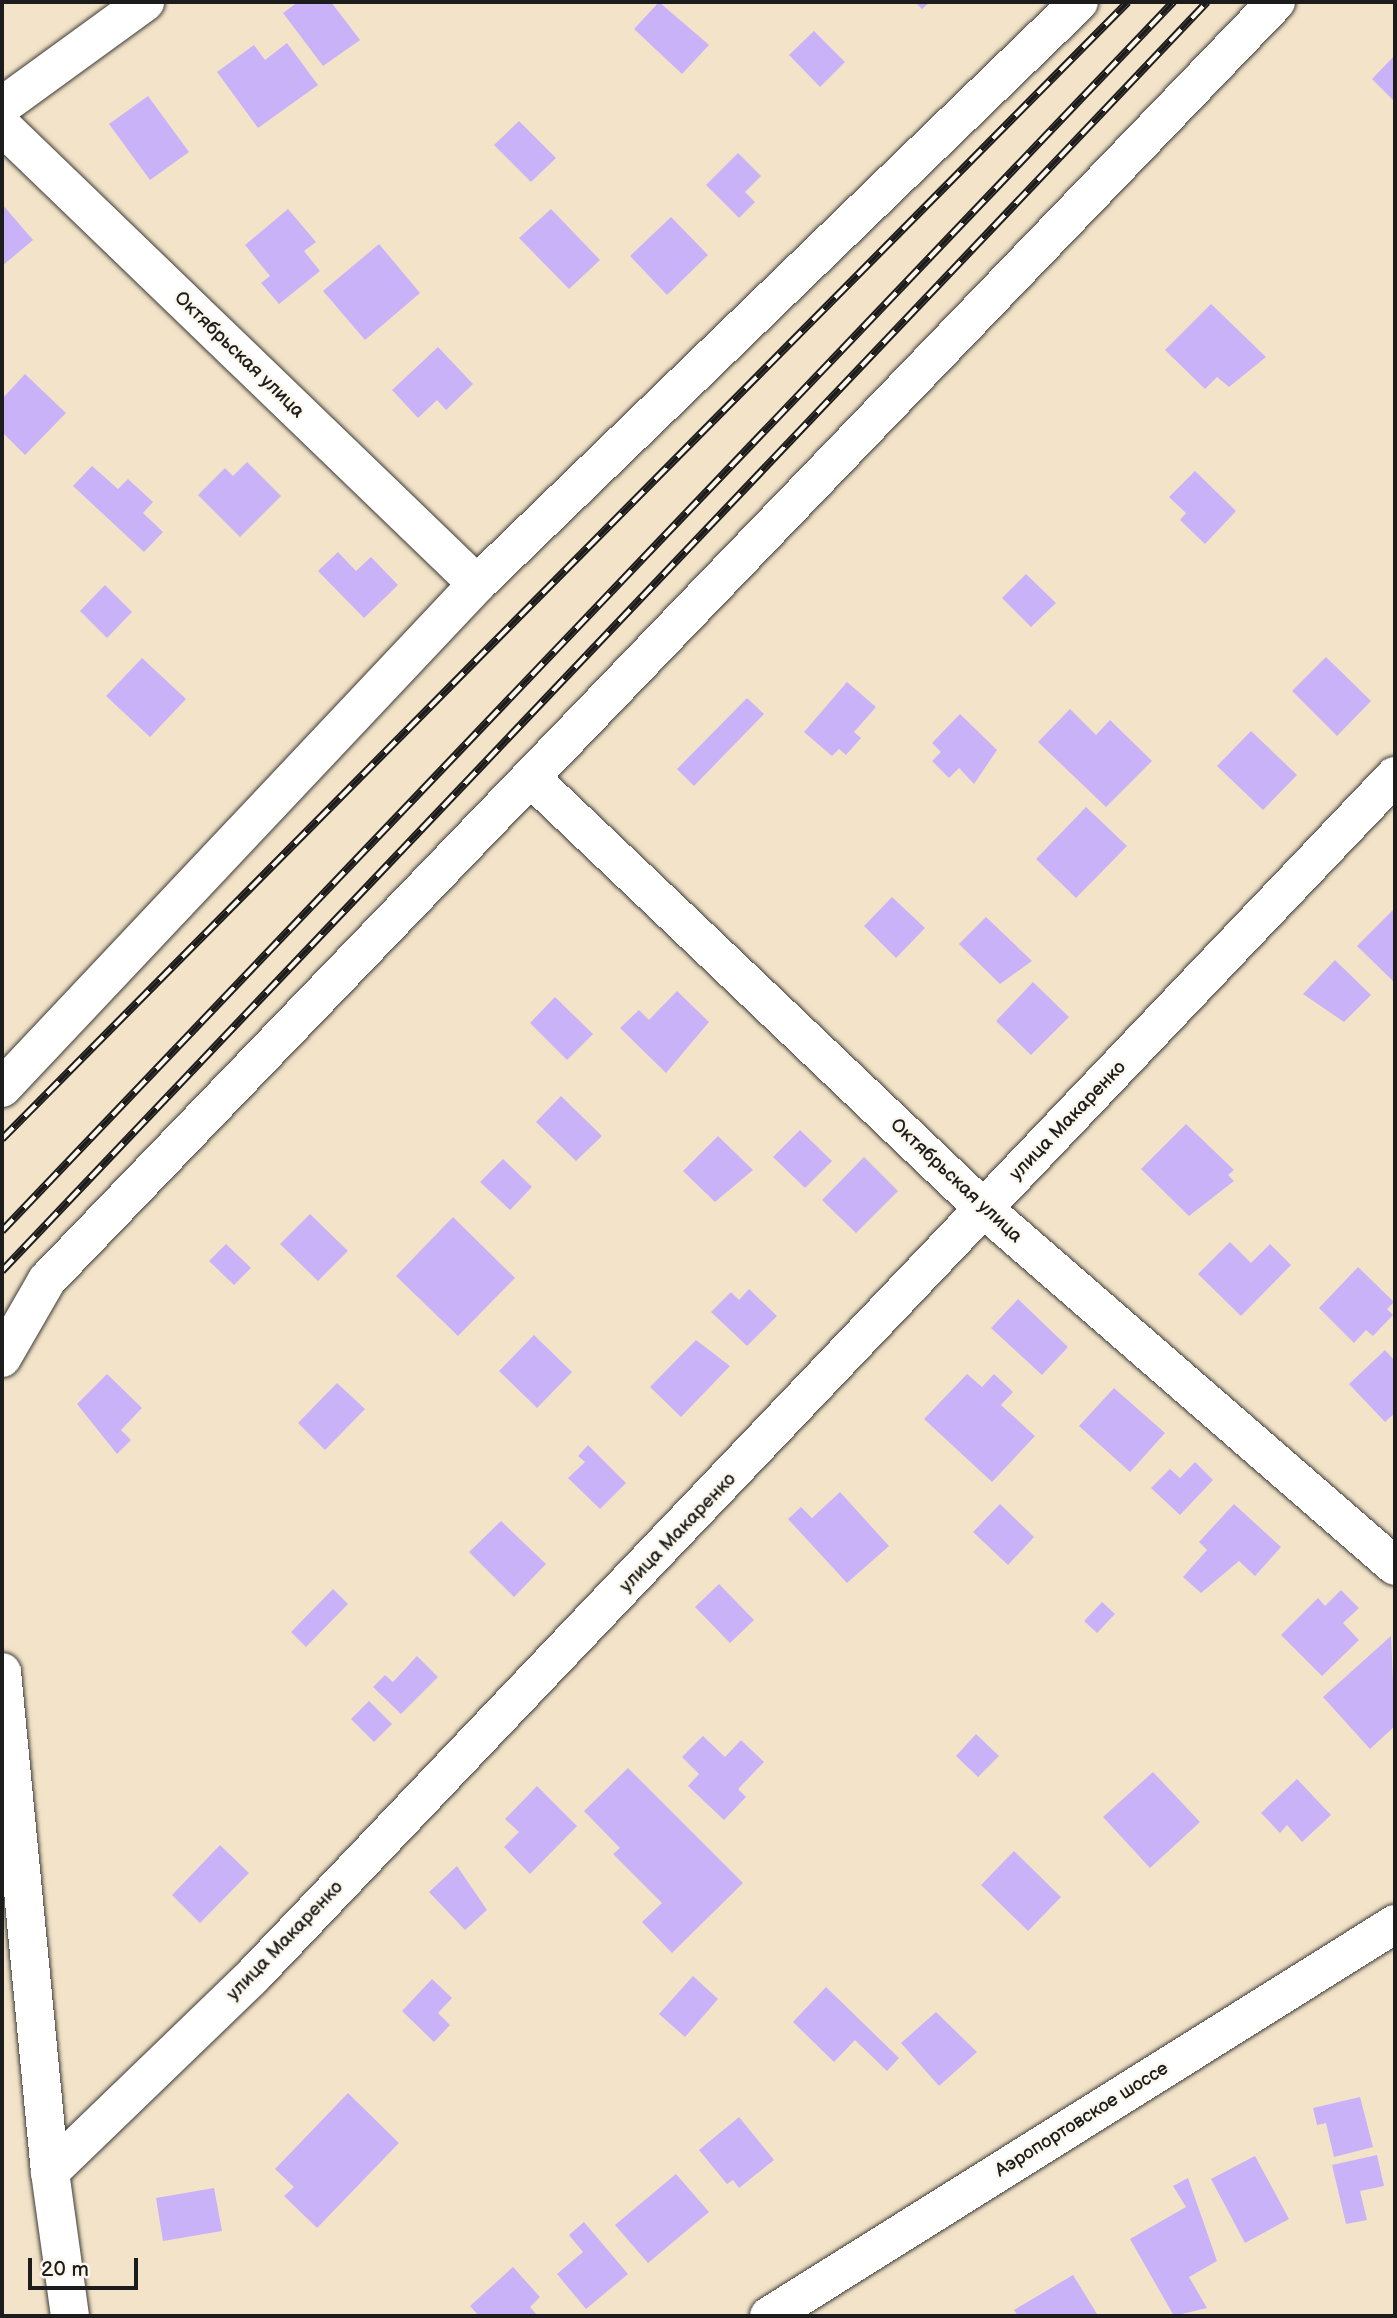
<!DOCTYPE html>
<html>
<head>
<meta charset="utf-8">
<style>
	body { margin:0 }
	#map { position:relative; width:1397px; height:2318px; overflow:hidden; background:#f3e4c9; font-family:"Balsamiq Sans",sans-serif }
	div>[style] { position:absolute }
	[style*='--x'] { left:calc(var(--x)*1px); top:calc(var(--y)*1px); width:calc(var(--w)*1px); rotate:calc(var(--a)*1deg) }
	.building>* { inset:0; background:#cab2f8 }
	.roads { filter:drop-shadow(0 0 2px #3c3a36) drop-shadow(0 0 2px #3c3a36) }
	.minor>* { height:38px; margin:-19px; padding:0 19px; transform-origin:19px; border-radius:19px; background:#fff }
	.major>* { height:38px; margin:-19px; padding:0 19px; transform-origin:19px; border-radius:19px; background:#fff }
	.rail>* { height:8px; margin-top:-4px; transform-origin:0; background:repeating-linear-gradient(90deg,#fbf7ec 0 16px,#1c1c1c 0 32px); box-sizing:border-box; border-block:2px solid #1c1c1c }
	span { translate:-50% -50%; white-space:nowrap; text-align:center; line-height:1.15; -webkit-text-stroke:5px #fbf7ec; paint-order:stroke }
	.street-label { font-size:19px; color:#1c1c1c }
	.frame { position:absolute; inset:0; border:4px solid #1c1c1c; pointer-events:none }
	.scale { position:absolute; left:28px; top:2258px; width:110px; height:32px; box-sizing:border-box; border:4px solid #1c1c1c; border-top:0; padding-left:9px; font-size:21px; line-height:24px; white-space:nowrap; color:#1c1c1c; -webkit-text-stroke:5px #fbf7ec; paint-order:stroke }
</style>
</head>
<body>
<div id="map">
	<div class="building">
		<i style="clip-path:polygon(298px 2px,331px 2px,360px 40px,323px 66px,283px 13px)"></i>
		<i style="clip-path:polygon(659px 2px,709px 45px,682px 74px,634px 29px)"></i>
		<i style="clip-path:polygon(915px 2px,930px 2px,922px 9px)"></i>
		<i style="clip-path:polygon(814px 31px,845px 62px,820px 87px,789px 55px)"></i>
		<i style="clip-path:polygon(287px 43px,318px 85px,258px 128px,217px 72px,254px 45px,265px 60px)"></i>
		<i style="clip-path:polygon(1395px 55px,1395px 102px,1372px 79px)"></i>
		<i style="clip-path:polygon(148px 96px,189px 152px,150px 180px,109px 124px)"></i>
		<i style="clip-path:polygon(519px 121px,556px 158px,531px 182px,494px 145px)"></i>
		<i style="clip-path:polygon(738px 153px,761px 176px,745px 192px,755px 202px,739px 218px,706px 185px)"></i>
		<i style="clip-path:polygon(2px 204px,33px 240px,2px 266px)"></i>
		<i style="clip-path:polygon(288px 209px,316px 242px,304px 251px,320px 271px,279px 304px,261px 283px,270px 276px,245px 245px)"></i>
		<i style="clip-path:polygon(551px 209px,600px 260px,569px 289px,519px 238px)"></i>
		<i style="clip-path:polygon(671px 217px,708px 255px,667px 295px,630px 256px)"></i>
		<i style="clip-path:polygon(379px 244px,420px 293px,365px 340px,323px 291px)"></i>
		<i style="clip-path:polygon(1211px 304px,1266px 357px,1229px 387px,1217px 377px,1205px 389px,1165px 350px)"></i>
		<i style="clip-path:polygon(438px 347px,473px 384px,446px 410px,437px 400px,418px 418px,392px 390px)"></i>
		<i style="clip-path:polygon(25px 374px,66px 413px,25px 455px,2px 432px,2px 399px)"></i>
		<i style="clip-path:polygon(247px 462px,281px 496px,240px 537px,198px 495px,225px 468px,233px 476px)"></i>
		<i style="clip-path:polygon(92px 466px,118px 489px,128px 479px,153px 502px,143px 513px,163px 532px,144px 552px,73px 486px)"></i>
		<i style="clip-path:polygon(1195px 471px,1236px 511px,1205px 544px,1180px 520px,1186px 513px,1169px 497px)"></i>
		<i style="clip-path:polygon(338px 552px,356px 571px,371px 557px,398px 585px,364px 618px,318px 571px)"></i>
		<i style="clip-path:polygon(1026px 574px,1056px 603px,1031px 627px,1002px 598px)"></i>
		<i style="clip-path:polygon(105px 585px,132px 612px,107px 638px,80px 611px)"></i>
		<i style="clip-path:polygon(1326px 657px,1371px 701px,1337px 736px,1292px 691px)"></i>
		<i style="clip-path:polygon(142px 658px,186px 699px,150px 737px,106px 696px)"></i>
		<i style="clip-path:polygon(847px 682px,876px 707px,854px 732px,861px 738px,846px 755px,839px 749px,832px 756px,804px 732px)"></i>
		<i style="clip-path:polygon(747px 698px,764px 714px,694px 786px,677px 769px)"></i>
		<i style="clip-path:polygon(1070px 709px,1096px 735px,1110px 720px,1152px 761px,1106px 807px,1038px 742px)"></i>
		<i style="clip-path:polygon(960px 714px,997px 750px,974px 784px,959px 768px,949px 778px,932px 761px,941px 752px,932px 743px)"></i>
		<i style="clip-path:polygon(1251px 731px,1297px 775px,1263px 810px,1217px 766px)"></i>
		<i style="clip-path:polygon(1086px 807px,1127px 846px,1076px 898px,1036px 859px)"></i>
		<i style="clip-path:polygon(892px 897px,925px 928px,896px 958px,864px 926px)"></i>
		<i style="clip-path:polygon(1395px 908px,1395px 983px,1357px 946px)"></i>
		<i style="clip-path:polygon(986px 917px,1032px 961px,1000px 984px,959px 944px)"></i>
		<i style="clip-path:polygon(1335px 960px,1371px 995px,1344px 1022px,1303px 994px)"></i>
		<i style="clip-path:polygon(1033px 982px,1069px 1017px,1031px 1055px,996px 1021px)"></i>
		<i style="clip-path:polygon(677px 991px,709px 1022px,666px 1073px,620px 1028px,639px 1010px,649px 1020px)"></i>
		<i style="clip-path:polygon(555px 997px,593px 1034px,567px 1060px,530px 1023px)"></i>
		<i style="clip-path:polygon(561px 1096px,602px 1136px,576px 1161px,536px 1122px)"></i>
		<i style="clip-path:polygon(1186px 1124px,1234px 1170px,1228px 1175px,1234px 1181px,1189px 1216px,1141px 1169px)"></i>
		<i style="clip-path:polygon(800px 1130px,832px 1161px,805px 1188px,773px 1157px)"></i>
		<i style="clip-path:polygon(718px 1136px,753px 1170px,715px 1202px,683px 1171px)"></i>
		<i style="clip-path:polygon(864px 1157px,898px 1191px,856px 1233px,822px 1200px)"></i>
		<i style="clip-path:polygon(503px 1159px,532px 1187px,510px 1210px,480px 1182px)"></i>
		<i style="clip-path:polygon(310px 1214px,348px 1251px,318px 1281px,280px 1244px)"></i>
		<i style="clip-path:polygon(453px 1217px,515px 1278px,458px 1336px,396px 1276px)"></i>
		<i style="clip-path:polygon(1230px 1242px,1251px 1263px,1270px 1244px,1291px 1265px,1241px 1316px,1198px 1274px)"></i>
		<i style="clip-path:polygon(226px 1244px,251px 1268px,234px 1285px,209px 1261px)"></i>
		<i style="clip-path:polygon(1358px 1267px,1394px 1302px,1387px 1309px,1393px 1315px,1373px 1336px,1366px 1330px,1354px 1343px,1319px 1308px)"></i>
		<i style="clip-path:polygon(749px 1289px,777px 1316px,747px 1346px,711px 1312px,731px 1292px,739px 1300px)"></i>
		<i style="clip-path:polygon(1018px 1299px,1068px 1347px,1042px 1375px,991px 1328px)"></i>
		<i style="clip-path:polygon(534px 1335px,572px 1372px,537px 1408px,499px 1371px)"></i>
		<i style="clip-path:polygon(696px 1340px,730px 1366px,681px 1417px,650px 1387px)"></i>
		<i style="clip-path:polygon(1385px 1350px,1395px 1361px,1395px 1413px,1385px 1422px,1349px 1384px)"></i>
		<i style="clip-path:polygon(107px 1374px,142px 1408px,121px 1430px,131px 1440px,117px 1454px,77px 1404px)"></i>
		<i style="clip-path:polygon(967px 1374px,982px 1387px,994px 1374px,1013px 1392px,1001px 1405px,1035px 1436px,992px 1482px,924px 1419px)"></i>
		<i style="clip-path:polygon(337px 1383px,365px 1409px,325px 1450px,298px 1423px)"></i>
		<i style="clip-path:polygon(1114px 1388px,1165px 1433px,1130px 1472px,1079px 1426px)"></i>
		<i style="clip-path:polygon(588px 1445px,626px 1483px,600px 1509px,568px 1478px,585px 1462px,578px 1456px)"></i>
		<i style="clip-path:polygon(1195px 1462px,1213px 1480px,1180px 1515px,1151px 1488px,1170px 1469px,1180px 1478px)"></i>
		<i style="clip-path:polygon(840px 1492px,889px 1546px,847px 1583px,788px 1519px,801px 1507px,812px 1518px)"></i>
		<i style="clip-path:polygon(1000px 1504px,1034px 1537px,1008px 1565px,973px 1532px)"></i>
		<i style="clip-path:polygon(1234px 1504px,1281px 1547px,1255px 1576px,1239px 1561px,1201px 1593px,1183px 1577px,1207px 1550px,1199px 1542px)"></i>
		<i style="clip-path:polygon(501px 1521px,546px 1564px,514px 1597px,469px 1552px)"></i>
		<i style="clip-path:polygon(719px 1584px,754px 1620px,730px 1643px,695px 1607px)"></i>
		<i style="clip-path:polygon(333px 1589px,348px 1604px,306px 1647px,291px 1632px)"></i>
		<i style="clip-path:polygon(1341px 1590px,1359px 1608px,1343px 1623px,1359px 1640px,1322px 1676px,1281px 1635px,1318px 1598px,1325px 1606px)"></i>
		<i style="clip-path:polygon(1102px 1602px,1115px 1614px,1097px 1633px,1084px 1621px)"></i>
		<i style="clip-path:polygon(1391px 1636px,1395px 1726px,1370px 1749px,1323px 1697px)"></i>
		<i style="clip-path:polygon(417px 1656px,438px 1677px,401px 1714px,373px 1687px,385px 1675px,393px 1682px)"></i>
		<i style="clip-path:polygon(369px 1701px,392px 1724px,374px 1742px,351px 1719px)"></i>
		<i style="clip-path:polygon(976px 1734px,999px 1756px,978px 1777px,956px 1756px)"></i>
		<i style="clip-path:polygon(703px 1736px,725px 1757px,741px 1740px,764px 1762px,738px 1789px,746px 1797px,724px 1820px,688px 1786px,699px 1774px,682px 1757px)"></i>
		<i style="clip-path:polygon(628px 1768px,743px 1883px,672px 1953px,642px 1922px,662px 1903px,613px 1854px,620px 1848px,584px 1811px)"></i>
		<i style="clip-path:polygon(1153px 1772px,1200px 1822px,1150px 1868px,1103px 1817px)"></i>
		<i style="clip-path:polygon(1297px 1779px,1331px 1815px,1302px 1842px,1287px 1825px,1280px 1833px,1261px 1813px)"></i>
		<i style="clip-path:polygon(537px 1786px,577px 1826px,530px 1874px,504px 1847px,519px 1832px,505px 1819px)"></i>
		<i style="clip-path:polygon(220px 1845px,249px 1873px,200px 1923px,172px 1895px)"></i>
		<i style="clip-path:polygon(1014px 1851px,1061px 1897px,1028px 1931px,981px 1885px)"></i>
		<i style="clip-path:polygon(457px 1866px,487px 1910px,465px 1930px,429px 1892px)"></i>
		<i style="clip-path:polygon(693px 1976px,718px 1999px,685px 2037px,659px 2014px)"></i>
		<i style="clip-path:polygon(432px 1979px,452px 1998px,438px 2013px,450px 2025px,434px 2042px,402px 2011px)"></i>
		<i style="clip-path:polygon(826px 1987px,899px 2058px,887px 2071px,855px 2040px,834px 2062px,793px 2022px)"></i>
		<i style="clip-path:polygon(936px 2012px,977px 2052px,939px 2086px,901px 2043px)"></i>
		<i style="clip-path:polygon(348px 2093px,399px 2143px,317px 2228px,284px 2196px,294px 2187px,275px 2169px)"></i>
		<i style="clip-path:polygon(1360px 2097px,1373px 2147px,1334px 2157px,1326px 2123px,1317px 2125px,1313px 2108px)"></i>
		<i style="clip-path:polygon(739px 2117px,774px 2160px,739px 2188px,733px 2180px,727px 2184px,699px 2150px)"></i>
		<i style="clip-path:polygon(1377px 2155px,1384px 2186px,1360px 2191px,1367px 2220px,1346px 2224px,1332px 2165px)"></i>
		<i style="clip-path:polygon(1255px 2156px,1289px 2219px,1245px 2243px,1211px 2179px)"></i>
		<i style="clip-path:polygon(676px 2174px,709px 2212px,648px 2263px,615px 2225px)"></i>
		<i style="clip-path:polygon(1188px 2178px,1217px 2261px,1189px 2277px,1207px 2308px,1174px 2316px,1130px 2239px,1186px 2207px,1173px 2186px)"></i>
		<i style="clip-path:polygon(214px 2188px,222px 2231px,163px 2241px,156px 2198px)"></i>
		<i style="clip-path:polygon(584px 2222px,628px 2274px,586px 2309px,557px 2274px,583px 2252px,569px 2235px)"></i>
		<i style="clip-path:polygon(513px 2267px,540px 2297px,530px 2307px,538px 2316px,479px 2316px,470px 2306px)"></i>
		<i style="clip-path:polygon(1073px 2275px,1097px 2314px,1018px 2316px,1014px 2310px)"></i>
	</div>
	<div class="roads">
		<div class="minor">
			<i style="--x:2;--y:106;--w:177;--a:-36"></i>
			<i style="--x:2;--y:126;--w:660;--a:43.96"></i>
			<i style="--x:532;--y:779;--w:624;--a:43.57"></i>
			<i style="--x:984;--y:1209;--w:544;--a:40.98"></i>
			<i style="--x:2;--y:1088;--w:693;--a:-46.7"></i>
			<i style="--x:477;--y:584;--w:837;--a:-44.03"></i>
			<i style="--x:2;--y:1358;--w:90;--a:-60"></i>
			<i style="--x:47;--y:1280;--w:1773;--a:-46.12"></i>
			<i style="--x:2;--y:1672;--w:502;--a:84.52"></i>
			<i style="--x:70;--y:2316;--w:145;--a:-97.9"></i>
			<i style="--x:50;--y:2172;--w:281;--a:-44"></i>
			<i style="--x:252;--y:1977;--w:1658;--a:-46.42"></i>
		</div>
		<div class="major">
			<i style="--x:769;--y:2316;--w:739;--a:-32.05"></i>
		</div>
	</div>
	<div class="rail">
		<i style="--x:2;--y:1139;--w:1600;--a:-45.28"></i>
		<i style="--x:2;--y:1231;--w:1698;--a:-46.38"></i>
		<i style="--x:2;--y:1271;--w:1750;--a:-46.48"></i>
	</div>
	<div class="street-label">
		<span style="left:239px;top:355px;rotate:44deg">Октябрьская улица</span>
		<span style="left:1068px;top:1121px;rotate:-46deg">улица Макаренко</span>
		<span style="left:956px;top:1181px;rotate:43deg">Октябрьская улица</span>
		<span style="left:678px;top:1533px;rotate:-46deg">улица Макаренко</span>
		<span style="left:285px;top:1941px;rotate:-46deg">улица Макаренко</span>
		<span style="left:1082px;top:2120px;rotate:-32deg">Аэропортовское шоссе</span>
	</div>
	<div class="frame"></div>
	<div class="scale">20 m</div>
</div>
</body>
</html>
